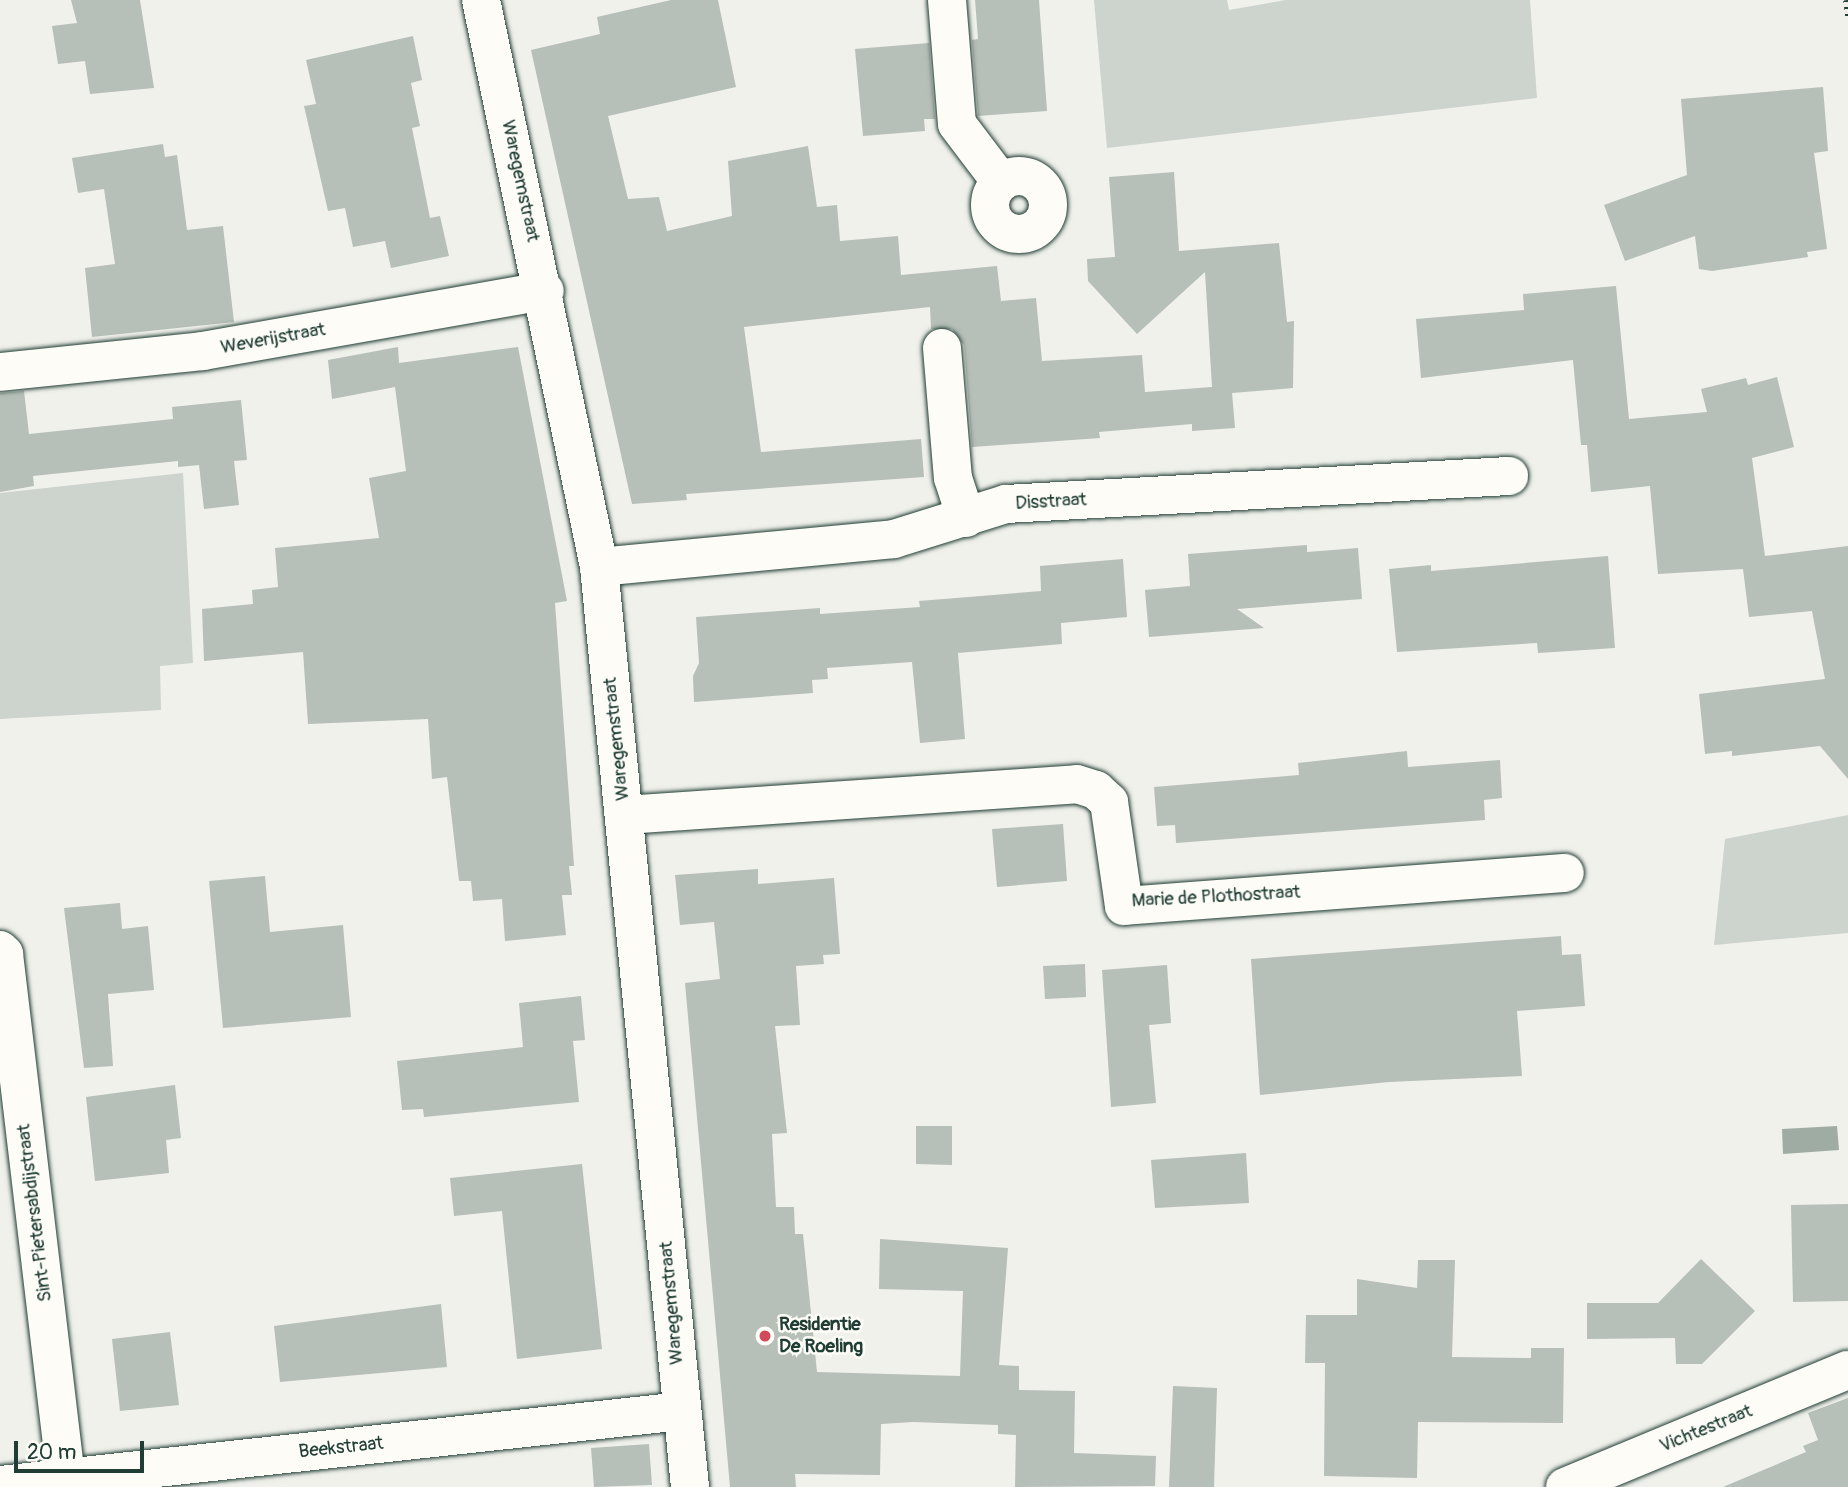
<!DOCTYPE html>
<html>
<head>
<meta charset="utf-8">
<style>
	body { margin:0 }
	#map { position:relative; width:1848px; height:1487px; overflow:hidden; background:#f0f1eb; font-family:Pangolin,sans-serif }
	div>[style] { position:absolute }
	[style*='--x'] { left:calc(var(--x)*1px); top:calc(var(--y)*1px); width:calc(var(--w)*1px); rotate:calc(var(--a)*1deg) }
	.green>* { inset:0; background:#cdd3cd }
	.water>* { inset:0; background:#9faca4 }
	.building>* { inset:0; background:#b6bfb8 }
	.path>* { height:4.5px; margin-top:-2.25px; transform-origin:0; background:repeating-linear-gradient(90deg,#1f3d34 0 2px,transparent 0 7px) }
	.roads { filter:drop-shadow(0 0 2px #1f3d34) drop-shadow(0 0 2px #1f3d34) }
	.minor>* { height:38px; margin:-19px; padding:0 19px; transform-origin:19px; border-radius:19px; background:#fdfcf7 }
	.minor>.ring { margin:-19px; padding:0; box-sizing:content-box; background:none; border:38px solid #fdfcf7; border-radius:50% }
	.dots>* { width:19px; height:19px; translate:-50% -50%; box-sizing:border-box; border:4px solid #fdfcf7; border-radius:50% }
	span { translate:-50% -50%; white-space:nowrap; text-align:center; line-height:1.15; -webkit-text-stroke:5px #fdfcf7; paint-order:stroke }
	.street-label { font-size:19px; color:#1f3d34 }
	.poi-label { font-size:19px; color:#1f3d34; font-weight:700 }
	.left { translate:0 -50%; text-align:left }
	.scale { position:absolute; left:14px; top:1441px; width:130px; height:32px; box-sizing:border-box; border:4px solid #1f3d34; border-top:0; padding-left:9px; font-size:21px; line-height:24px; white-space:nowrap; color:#1f3d34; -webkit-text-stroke:5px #fdfcf7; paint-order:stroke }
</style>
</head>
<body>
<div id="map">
	<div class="green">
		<i style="clip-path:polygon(1094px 0,1227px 0,1229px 10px,1286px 0,1530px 0,1537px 98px,1107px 148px)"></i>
		<i style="clip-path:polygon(183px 473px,193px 663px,160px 666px,161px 710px,0 719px,0 493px)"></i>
		<i style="clip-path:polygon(1848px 815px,1848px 933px,1714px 945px,1725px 839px)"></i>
	</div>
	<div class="water">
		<i style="clip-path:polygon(1837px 1126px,1839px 1150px,1783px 1154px,1782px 1129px)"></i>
	</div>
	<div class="building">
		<i style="clip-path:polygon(71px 0,140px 0,154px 88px,90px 94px,85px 61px,58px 64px,52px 26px,77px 23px)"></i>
		<i style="clip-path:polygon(671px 0,718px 0,736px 87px,608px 116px,628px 199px,659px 197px,667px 231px,732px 216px,728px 161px,808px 146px,817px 207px,837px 205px,840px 241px,898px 236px,901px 275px,997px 266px,1001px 301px,1036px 298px,1042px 361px,1142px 355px,1145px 392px,1212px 387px,1205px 272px,1137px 334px,1088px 281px,1087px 259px,1115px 257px,1109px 177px,1174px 172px,1179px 251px,1279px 243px,1287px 322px,1294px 321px,1293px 388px,1232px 393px,1235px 428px,1192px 431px,1192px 424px,1099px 432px,1100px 438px,972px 447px,964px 345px,952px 329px,931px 329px,930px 307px,744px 327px,761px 452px,921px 439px,924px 477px,686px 494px,687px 500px,632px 504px,531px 50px,600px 34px,597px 17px)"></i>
		<i style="clip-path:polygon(975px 0,1039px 0,1047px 111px,978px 116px,972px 40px,978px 39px)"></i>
		<i style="clip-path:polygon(413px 36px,422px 80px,411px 83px,420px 126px,412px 128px,430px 218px,440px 216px,449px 256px,391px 268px,385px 241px,353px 247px,345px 208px,328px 211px,304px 106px,316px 104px,306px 60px)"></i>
		<i style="clip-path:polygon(929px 43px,935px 119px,924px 119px,925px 131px,863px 136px,855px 49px)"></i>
		<i style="clip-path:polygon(1823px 87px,1828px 151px,1814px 153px,1827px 249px,1807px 252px,1808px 257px,1712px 271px,1699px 269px,1695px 236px,1625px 261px,1604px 205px,1687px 175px,1681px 99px)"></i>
		<i style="clip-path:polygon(163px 144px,165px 157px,177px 155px,187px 230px,223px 226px,234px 322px,92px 337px,85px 268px,115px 264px,104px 189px,78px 193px,72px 158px)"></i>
		<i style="clip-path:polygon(1616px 286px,1629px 419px,1707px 412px,1701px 389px,1746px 378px,1748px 385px,1777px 377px,1794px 447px,1752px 458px,1765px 556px,1848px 546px,1848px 779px,1820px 746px,1732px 756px,1732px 751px,1705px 754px,1699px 694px,1825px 679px,1812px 611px,1749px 617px,1743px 569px,1658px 574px,1650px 486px,1591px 492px,1587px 445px,1581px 445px,1573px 360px,1421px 378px,1416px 319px,1524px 310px,1523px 294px)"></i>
		<i style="clip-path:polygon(398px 347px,399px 363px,518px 347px,567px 601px,555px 603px,574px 866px,569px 866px,572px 895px,562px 895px,566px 935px,505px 941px,502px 899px,473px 901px,471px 881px,459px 881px,447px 777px,432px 779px,428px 719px,308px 724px,303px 652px,204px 661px,202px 609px,253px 604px,252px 590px,278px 587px,275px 548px,379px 538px,369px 478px,406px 471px,395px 387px,332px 399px,328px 360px)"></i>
		<i style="clip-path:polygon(24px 391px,29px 434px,173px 419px,172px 407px,241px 400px,247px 460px,234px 461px,239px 505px,204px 509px,199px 465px,178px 467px,178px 461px,33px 476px,34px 486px,0 492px,0 393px)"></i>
		<i style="clip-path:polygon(1307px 545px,1307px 552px,1358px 548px,1362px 599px,1237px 609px,1264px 628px,1149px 637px,1145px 590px,1190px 586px,1188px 554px)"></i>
		<i style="clip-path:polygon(1608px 556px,1615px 648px,1538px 653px,1537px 643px,1397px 652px,1389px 569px,1431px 565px,1431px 571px)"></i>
		<i style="clip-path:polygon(1123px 559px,1127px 617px,1061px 623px,1062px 644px,958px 653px,965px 739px,920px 743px,912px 662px,827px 668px,828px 679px,812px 680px,813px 693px,694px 702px,693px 676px,699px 663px,696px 617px,820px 608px,820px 614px,920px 607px,919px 601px,1041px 591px,1040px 566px)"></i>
		<i style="clip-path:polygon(1407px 751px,1408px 767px,1500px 760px,1502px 798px,1484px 800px,1485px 820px,1176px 843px,1175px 825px,1157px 826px,1154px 787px,1299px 775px,1298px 763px)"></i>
		<i style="clip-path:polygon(1063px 824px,1067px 881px,997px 887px,992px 829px)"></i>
		<i style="clip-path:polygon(758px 869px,758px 884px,834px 878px,840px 954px,823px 955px,824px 964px,796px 966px,800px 1025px,775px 1026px,787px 1133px,772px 1134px,776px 1207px,794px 1207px,795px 1234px,803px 1234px,817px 1372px,960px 1376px,963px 1291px,879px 1289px,880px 1239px,1008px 1248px,999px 1365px,1019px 1366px,1019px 1390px,1075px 1391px,1074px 1453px,1156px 1456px,1155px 1486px,1015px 1487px,1016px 1435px,998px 1434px,998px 1425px,913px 1422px,881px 1424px,880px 1475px,795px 1474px,796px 1487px,730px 1487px,685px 983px,720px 979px,714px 922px,680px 925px,675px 875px)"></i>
		<i style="clip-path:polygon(265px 876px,270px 932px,343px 925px,351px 1017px,223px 1028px,209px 881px)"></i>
		<i style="clip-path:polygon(120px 903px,122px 929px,148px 926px,154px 990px,108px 994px,113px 1066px,84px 1068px,64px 908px)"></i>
		<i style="clip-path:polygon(1561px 936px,1562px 955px,1581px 954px,1585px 1006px,1517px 1011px,1522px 1076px,1389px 1082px,1260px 1095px,1251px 959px)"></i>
		<i style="clip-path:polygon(1085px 964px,1086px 997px,1045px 999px,1043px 966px)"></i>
		<i style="clip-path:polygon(1167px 965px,1171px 1023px,1149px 1025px,1156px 1103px,1111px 1107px,1102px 970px)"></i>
		<i style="clip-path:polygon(581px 996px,585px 1040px,573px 1041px,579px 1102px,424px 1117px,423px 1109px,402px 1110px,397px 1061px,523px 1047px,519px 1003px)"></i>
		<i style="clip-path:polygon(175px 1085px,181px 1138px,166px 1140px,169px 1173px,95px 1181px,86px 1097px)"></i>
		<i style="clip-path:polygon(916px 1126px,952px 1126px,952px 1165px,916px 1164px)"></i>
		<i style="clip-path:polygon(1246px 1153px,1249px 1203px,1155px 1208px,1151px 1160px)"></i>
		<i style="clip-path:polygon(582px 1164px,602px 1349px,517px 1359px,502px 1211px,454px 1216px,450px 1178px)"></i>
		<i style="clip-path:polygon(1848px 1204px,1848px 1301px,1793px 1302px,1791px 1205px)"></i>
		<i style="clip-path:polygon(1701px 1259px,1755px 1311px,1702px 1364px,1676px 1364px,1675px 1338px,1587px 1339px,1587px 1303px,1658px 1303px)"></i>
		<i style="clip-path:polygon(1418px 1260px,1455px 1260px,1452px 1357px,1531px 1358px,1531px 1348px,1564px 1348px,1563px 1423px,1418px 1422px,1417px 1478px,1324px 1476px,1325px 1363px,1305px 1363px,1306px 1315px,1357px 1315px,1357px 1279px,1417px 1288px)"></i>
		<i style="clip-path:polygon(441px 1304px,447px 1367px,280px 1382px,274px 1326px)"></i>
		<i style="clip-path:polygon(170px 1332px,179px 1405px,120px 1411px,112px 1339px)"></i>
		<i style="clip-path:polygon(1173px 1386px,1217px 1388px,1214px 1487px,1169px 1487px)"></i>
		<i style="clip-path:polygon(1848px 1398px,1848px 1487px,1723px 1487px,1806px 1452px,1803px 1446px,1818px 1440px,1808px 1413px)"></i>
		<i style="clip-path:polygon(649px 1444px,652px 1485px,594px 1487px,591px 1448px)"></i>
	</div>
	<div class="path">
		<i style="--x:1846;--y:0;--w:17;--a:83"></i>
	</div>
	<div class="roads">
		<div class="minor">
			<i style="--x:481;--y:0;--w:579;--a:78.24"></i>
			<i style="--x:599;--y:567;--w:924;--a:84.35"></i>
			<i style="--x:947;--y:0;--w:124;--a:85.4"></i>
			<i style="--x:957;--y:124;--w:73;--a:52.8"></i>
			<i class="ring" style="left:990px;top:176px;width:20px;height:20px"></i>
			<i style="--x:942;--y:348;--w:130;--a:85.2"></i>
			<i style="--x:953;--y:478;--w:42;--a:72"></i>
			<i style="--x:0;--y:372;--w:204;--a:-5.9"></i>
			<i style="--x:203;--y:351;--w:347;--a:-10"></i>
			<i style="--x:599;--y:567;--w:296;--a:-5.4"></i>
			<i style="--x:894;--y:539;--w:117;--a:-17.4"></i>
			<i style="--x:1006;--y:504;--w:504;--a:-3.19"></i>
			<i style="--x:625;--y:815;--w:453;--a:-3.9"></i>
			<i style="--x:1077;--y:784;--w:20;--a:18"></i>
			<i style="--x:1096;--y:790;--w:18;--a:43"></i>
			<i style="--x:1109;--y:802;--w:105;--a:81.8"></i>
			<i style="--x:1124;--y:906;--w:442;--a:-4.3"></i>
			<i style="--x:0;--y:950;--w:6;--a:45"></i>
			<i style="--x:4;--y:954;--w:528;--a:83.25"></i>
			<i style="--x:0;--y:1485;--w:686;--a:-6.19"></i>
			<i style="--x:1565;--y:1487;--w:306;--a:-22.5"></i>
		</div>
	</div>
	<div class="dots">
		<i style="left:765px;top:1336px;background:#d1495b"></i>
	</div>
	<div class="street-label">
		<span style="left:520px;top:181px;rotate:78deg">Waregemstraat</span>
		<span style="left:273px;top:339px;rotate:-10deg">Weverijstraat</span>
		<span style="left:1051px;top:502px;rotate:-3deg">Disstraat</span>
		<span style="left:617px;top:739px;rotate:-96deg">Waregemstraat</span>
		<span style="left:1216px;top:897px;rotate:-3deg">Marie de Plothostraat</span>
		<span style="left:35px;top:1213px;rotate:-97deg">Sint-Pietersabdijstraat</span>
		<span style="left:672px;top:1303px;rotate:-95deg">Waregemstraat</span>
		<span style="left:1706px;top:1429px;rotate:-22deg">Vichtestraat</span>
		<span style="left:341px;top:1448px;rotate:-6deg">Beekstraat</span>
	</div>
	<div class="poi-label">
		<span class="left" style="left:779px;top:1336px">Residentie<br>De Roeling</span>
	</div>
	<div class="scale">20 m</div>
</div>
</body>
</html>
